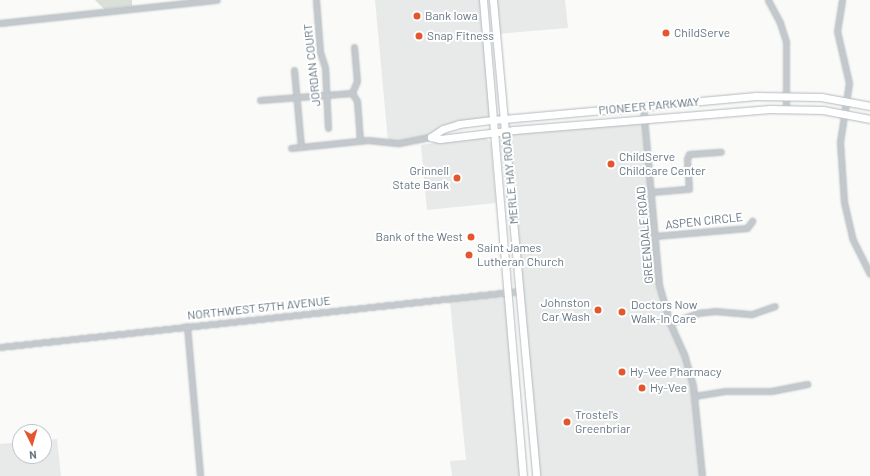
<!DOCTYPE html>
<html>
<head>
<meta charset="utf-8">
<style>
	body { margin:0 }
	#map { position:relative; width:870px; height:476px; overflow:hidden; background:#fafaf8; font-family:Barlow,sans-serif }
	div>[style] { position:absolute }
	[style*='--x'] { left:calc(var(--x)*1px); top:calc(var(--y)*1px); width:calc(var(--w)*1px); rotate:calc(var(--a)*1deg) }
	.built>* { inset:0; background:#e8e9e9 }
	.green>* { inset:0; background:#dadfd7 }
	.roads { filter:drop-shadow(0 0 1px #b3babf) drop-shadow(0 0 1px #b3babf) }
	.street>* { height:5px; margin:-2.5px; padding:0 2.5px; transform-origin:2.5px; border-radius:2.5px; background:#c3c8cc }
	.secondary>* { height:7px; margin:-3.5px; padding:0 3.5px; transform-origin:3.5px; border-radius:3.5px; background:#fff }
	.dots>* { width:11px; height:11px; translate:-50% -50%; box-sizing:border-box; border:2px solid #fff; border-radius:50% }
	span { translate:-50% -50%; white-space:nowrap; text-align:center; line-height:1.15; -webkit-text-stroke:4px #fff; paint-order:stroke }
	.poi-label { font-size:12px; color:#657683 }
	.left { translate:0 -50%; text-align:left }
	.right { translate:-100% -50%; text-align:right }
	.street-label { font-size:12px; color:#657683 }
	.north { position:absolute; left:12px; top:424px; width:40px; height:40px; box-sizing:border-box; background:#fff; border:1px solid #c1c8cd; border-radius:50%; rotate:175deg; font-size:11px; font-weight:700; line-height:16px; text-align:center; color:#657683 }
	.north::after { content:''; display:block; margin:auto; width:14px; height:18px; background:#e4572e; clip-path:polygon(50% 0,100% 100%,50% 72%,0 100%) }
</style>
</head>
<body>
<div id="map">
	<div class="built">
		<i style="clip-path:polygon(375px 0,483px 0,493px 120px,459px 124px,422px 140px,388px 142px)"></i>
		<i style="clip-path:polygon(493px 0,565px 0,568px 28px,497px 34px)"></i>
		<i style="clip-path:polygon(644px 119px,659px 285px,689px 370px,702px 476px,535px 476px,506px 131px)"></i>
		<i style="clip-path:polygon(484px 136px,491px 143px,496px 203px,427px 210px,421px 145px)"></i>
		<i style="clip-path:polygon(507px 292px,523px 476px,452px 476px,450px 461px,466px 460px,450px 302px,445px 299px)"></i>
		<i style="clip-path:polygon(57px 439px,61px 476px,0 476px,0 444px,20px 442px,20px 456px,44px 456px,44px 440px)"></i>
	</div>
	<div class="green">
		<i style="clip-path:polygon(95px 0,132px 0,132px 6px,104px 9px)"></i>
	</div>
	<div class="roads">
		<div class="street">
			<i style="--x:316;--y:0;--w:52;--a:85.6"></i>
			<i style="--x:320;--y:52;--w:16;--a:72"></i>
			<i style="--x:325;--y:67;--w:61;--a:87.2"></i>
			<i style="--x:768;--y:0;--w:26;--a:62"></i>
			<i style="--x:780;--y:23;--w:20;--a:72"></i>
			<i style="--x:786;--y:42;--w:66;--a:90"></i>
			<i style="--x:842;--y:0;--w:31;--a:99"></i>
			<i style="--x:837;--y:31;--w:53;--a:77"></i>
			<i style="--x:849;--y:83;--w:60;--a:98.7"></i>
			<i style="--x:840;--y:142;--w:60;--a:86.2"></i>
			<i style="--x:844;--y:202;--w:37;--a:77"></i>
			<i style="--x:852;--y:238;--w:40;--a:63.4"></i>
			<i style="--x:0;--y:23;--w:218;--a:-6.1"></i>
			<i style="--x:354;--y:47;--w:34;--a:85"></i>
			<i style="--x:357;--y:81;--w:13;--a:113"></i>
			<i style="--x:352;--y:93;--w:9;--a:58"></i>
			<i style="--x:357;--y:101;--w:40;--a:85.7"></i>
			<i style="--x:294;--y:70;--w:77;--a:84.8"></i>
			<i style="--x:260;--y:100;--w:92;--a:-4.4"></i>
			<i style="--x:643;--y:106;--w:180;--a:84.9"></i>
			<i style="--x:659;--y:285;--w:40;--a:74"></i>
			<i style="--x:670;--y:323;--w:34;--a:66"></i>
			<i style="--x:684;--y:354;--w:33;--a:74"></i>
			<i style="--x:693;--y:386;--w:90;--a:84.3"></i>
			<i style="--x:291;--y:148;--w:77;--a:-5.9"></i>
			<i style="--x:368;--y:140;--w:31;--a:6"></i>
			<i style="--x:399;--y:143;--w:33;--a:-11"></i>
			<i style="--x:651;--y:192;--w:38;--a:-5"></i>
			<i style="--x:689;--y:189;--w:30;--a:-94"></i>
			<i style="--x:687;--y:159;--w:5;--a:-68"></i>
			<i style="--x:689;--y:154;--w:32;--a:-4"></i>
			<i style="--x:655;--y:236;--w:92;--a:-5"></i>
			<i style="--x:747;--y:228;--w:9;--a:-54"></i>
			<i style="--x:670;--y:323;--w:29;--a:-20"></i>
			<i style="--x:697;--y:313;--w:18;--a:-6"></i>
			<i style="--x:715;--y:311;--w:37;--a:5"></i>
			<i style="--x:752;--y:314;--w:24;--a:-19"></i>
			<i style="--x:187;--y:326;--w:151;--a:85"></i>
			<i style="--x:0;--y:347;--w:523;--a:-6.15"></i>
			<i style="--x:694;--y:396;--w:31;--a:-9"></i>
			<i style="--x:725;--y:391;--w:46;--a:0"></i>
			<i style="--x:771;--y:391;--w:37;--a:-11"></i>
		</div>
		<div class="secondary">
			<i style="--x:483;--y:0;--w:478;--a:85.2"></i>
			<i style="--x:493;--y:0;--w:478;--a:84.8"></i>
			<i style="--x:431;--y:137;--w:14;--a:-34"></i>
			<i style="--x:443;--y:129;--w:17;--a:-17"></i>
			<i style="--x:459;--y:124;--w:34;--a:-7"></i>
			<i style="--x:493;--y:120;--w:264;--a:-5.2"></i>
			<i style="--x:756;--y:96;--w:65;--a:0.9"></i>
			<i style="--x:821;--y:97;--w:50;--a:10.4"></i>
			<i style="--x:431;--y:137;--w:9;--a:13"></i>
			<i style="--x:440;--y:139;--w:75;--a:-6.9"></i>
			<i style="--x:514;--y:130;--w:257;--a:-4.7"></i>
			<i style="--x:770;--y:109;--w:53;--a:1.1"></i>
			<i style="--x:823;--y:110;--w:48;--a:10.8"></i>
		</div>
	</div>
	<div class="dots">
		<i style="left:417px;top:16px;background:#e4572e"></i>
		<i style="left:666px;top:33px;background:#e4572e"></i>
		<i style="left:419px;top:36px;background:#e4572e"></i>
		<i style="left:611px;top:164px;background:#e4572e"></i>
		<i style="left:457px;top:178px;background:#e4572e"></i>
		<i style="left:471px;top:237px;background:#e4572e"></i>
		<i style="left:469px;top:255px;background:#e4572e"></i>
		<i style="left:598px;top:310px;background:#e4572e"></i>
		<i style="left:622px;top:312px;background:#e4572e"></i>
		<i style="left:622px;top:372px;background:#e4572e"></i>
		<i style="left:642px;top:388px;background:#e4572e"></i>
		<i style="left:567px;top:422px;background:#e4572e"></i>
	</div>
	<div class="poi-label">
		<span class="left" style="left:425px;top:16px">Bank Iowa</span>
		<span class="left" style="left:674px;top:33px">ChildServe</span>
		<span class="left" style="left:427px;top:36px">Snap Fitness</span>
		<span class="left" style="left:619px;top:164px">ChildServe<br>Childcare Center</span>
		<span class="right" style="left:449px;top:178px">Grinnell<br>State Bank</span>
		<span class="right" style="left:463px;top:237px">Bank of the West</span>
		<span class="left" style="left:477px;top:255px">Saint James<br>Lutheran Church</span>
		<span class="right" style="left:590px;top:310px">Johnston<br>Car Wash</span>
		<span class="left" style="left:631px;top:312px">Doctors Now<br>Walk-In Care</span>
		<span class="left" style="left:630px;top:372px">Hy-Vee Pharmacy</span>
		<span class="left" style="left:650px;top:388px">Hy-Vee</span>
		<span class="left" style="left:575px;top:422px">Trostel's<br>Greenbriar</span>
	</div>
	<div class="street-label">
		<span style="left:312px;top:65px;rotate:-96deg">JORDAN COURT</span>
		<span style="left:649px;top:106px;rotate:-5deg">PIONEER PARKWAY</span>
		<span style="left:510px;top:178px;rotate:-95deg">MERLE HAY ROAD</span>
		<span style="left:704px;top:221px;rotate:-6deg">ASPEN CIRCLE</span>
		<span style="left:645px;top:235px;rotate:-95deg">GREENDALE ROAD</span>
		<span style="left:259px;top:308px;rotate:-6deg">NORTHWEST 57TH AVENUE</span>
	</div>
	<div class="north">N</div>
</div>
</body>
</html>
